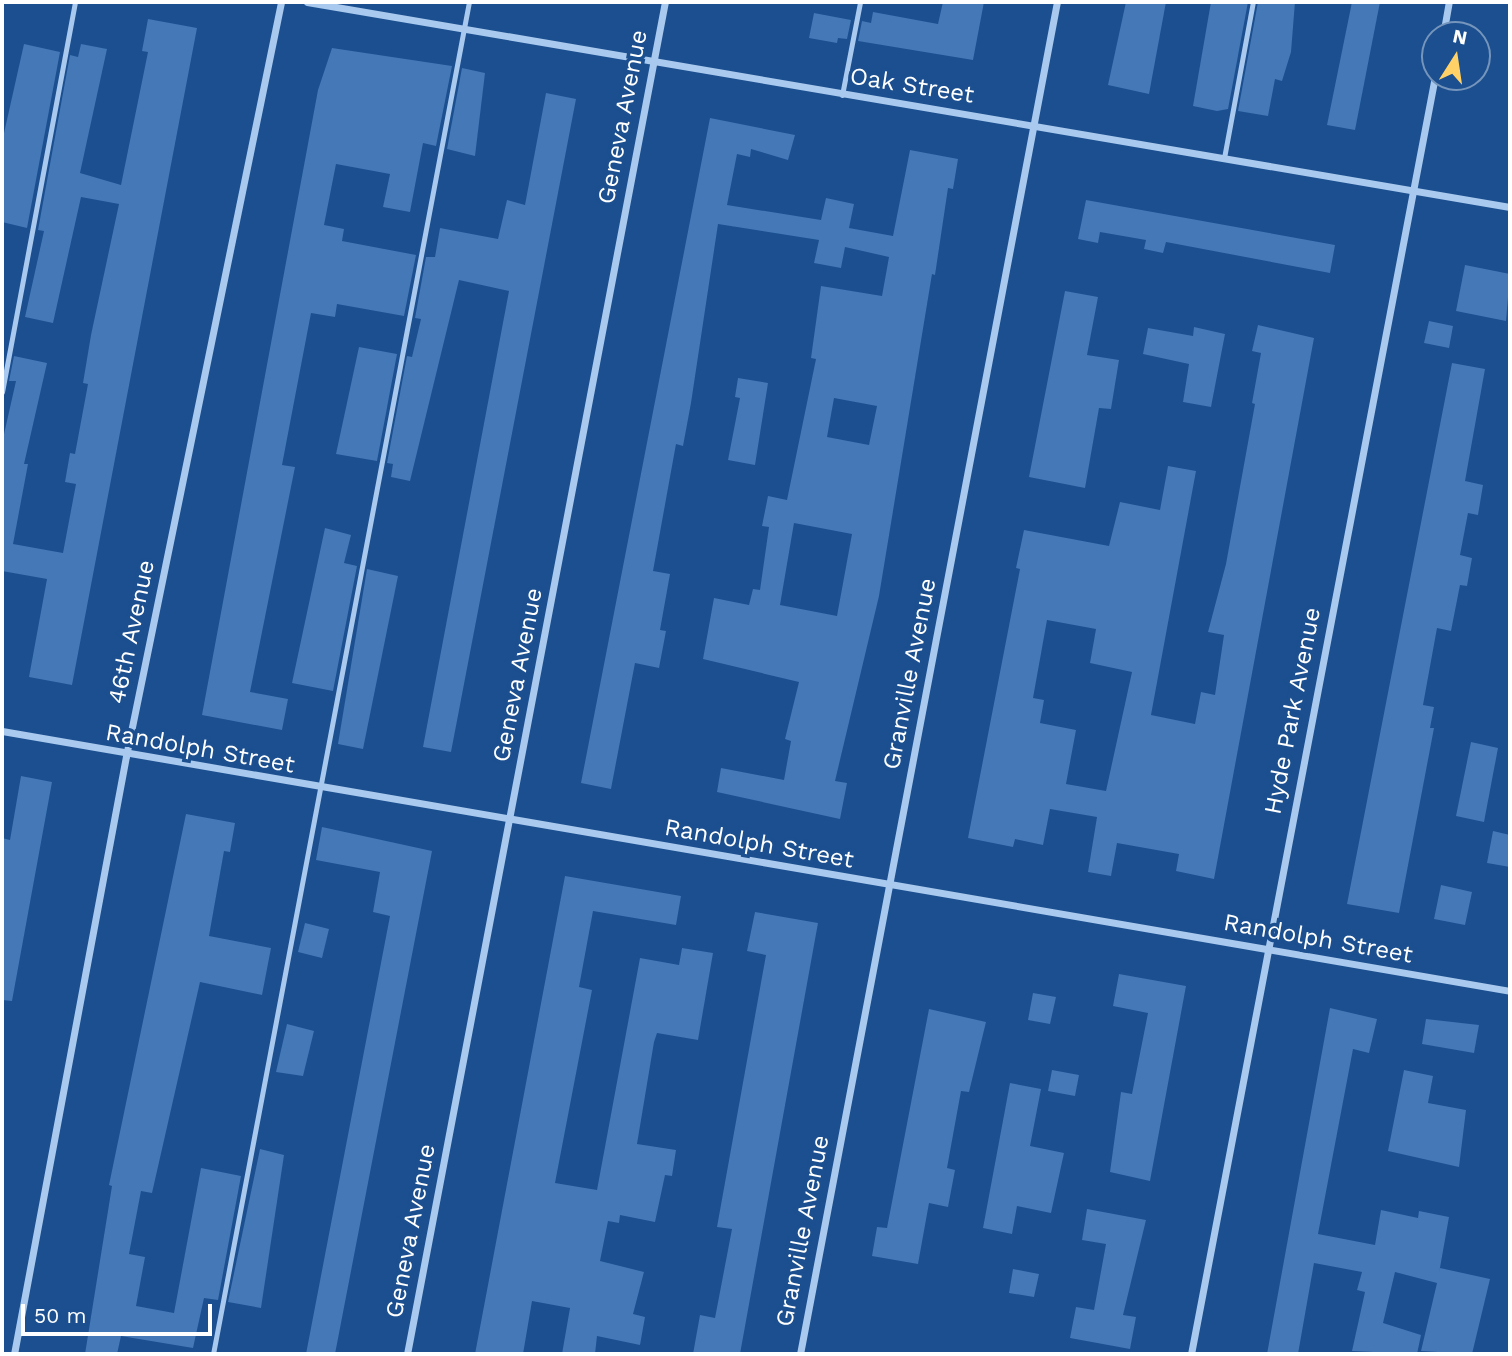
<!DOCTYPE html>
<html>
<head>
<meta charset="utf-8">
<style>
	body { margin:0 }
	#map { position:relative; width:1512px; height:1356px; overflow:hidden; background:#1b4f8f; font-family:"Work Sans",sans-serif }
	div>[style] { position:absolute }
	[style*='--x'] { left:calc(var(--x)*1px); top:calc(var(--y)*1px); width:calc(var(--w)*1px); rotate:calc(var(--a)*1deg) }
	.building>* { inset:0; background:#4478b7 }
	.lane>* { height:5px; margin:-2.5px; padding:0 2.5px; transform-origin:2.5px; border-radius:2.5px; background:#a9c9ee }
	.street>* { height:7px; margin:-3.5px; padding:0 3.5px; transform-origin:3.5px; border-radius:3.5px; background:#a9c9ee }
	span { translate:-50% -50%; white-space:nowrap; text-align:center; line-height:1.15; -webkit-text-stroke:7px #1b4f8f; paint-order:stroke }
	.street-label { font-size:24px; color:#fff }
	.frame { position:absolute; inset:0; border:4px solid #fff; pointer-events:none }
	.north { position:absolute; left:1421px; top:21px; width:70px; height:70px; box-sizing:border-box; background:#1b4f8f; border:2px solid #7695bc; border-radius:50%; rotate:12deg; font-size:19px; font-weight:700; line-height:28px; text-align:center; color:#fff }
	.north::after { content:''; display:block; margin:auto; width:24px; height:32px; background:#ffd166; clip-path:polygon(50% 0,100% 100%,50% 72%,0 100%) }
	.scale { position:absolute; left:21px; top:1304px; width:191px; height:32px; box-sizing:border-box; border:4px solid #fff; border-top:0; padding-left:9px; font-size:21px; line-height:24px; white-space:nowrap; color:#fff; -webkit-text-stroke:5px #1b4f8f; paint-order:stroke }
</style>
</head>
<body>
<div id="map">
	<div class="building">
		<i style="clip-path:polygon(943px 2px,984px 2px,973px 60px,858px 41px,862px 21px,871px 23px,873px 12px,938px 24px)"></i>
		<i style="clip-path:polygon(1126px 2px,1166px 2px,1149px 94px,1108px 85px)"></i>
		<i style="clip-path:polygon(1211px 2px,1248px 2px,1228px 109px,1217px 111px,1193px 106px)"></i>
		<i style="clip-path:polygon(1258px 2px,1295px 2px,1291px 52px,1282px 81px,1275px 79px,1268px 116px,1238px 111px)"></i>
		<i style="clip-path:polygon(1352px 2px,1380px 2px,1355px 130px,1327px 125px)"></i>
		<i style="clip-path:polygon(814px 13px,851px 20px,847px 39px,838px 38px,837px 43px,809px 38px)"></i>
		<i style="clip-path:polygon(148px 19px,197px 28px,72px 685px,29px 677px,47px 579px,2px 571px,2px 443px,16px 381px,9px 381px,14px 356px,47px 363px,24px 464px,28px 464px,13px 544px,63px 553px,76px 484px,65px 482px,70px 453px,75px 454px,88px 384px,83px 383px,91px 335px,119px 204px,81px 197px,53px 323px,25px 317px,44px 231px,38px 230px,70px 55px,78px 57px,81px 44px,107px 49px,80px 173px,121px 185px,148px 52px,142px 51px)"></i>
		<i style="clip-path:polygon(24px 44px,60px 52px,27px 228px,2px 222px,2px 142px)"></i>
		<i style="clip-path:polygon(332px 48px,452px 66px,436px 146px,423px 143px,410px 212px,383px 207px,390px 174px,336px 164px,324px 225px,344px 229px,342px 241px,416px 255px,404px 316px,337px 304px,335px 317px,311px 313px,282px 465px,295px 467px,250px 692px,288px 699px,282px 730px,202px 715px,318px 90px)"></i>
		<i style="clip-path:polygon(462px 68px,485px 73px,475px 156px,447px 149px)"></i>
		<i style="clip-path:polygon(546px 93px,576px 99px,451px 752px,423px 747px,509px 291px,459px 280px,410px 481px,391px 477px,393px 464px,387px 463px,407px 356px,412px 357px,421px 319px,415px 318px,426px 257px,435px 257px,440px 228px,498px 239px,507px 200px,525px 205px)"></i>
		<i style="clip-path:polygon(evenodd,710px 118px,795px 135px,788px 160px,751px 149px,750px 157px,737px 154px,727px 205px,821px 220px,826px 198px,854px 204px,849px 228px,893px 236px,910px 150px,958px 159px,953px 189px,948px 188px,935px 275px,932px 274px,879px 596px,835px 781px,847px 783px,840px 819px,717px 792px,721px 768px,784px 780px,791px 741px,785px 739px,799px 682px,703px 659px,714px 598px,749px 605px,753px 589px,760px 590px,769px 527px,762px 526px,768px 496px,787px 500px,816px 359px,811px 358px,821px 286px,882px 296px,889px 257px,845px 247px,841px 268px,814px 263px,819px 240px,718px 224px,691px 403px,683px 446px,676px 444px,653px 571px,670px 574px,660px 630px,666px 631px,659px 668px,635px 663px,611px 789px,581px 783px,710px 118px,834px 398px,877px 406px,869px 445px,827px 437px,834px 398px,710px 118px,794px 523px,852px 534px,837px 616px,780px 605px,794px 523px)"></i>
		<i style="clip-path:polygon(1086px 200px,1335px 245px,1330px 273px,1166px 242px,1163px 253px,1144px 249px,1146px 240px,1100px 232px,1098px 243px,1078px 239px)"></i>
		<i style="clip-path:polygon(1465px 265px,1510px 274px,1506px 321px,1456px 311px)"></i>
		<i style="clip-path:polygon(1065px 291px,1098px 297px,1087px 355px,1119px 360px,1111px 409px,1099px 408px,1085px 488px,1029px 477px)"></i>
		<i style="clip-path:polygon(1429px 321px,1453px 326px,1449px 348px,1424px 343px)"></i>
		<i style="clip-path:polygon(evenodd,1258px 325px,1314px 338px,1214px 879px,1176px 871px,1179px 854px,1117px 843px,1111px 876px,1088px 872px,1097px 817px,1050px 809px,1043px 845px,1015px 839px,1013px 847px,968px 838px,1020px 569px,1016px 568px,1024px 530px,1109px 546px,1120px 502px,1160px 510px,1168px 466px,1196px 471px,1151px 715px,1195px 724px,1201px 692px,1215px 695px,1224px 635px,1208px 632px,1226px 564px,1255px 404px,1252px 403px,1261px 353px,1252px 351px,1258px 325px,1047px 620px,1096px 629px,1090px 663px,1132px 672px,1106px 791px,1066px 784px,1076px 730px,1040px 723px,1044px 700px,1033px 698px,1047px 620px)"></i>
		<i style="clip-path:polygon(1194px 327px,1225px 334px,1211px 407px,1183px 402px,1189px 364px,1143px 354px,1148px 328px,1193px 336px)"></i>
		<i style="clip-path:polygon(359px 347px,397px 354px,377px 461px,336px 454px)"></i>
		<i style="clip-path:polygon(1452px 363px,1485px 369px,1465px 481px,1483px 485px,1478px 515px,1468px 513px,1460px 555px,1472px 558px,1467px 586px,1460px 585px,1451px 631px,1437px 628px,1423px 705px,1434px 707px,1430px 728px,1434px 728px,1399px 913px,1347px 904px)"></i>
		<i style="clip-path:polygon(738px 378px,768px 383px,755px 465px,728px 460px,740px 398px,735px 397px)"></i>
		<i style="clip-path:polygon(325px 528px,351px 535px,344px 563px,357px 566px,333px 691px,292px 683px)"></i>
		<i style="clip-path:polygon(367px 569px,398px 576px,363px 749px,338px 744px)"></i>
		<i style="clip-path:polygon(1471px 742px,1498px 748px,1484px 822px,1456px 816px)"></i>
		<i style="clip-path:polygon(21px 776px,52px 782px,12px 1001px,2px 1000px,2px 838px,10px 840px)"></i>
		<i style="clip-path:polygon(186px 814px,235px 823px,230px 852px,224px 851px,209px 936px,271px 948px,262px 995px,200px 982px,152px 1193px,141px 1191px,129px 1254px,145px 1257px,136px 1306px,174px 1313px,201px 1168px,241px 1176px,218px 1300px,204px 1298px,193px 1348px,121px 1336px,117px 1354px,85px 1354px,112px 1186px,109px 1185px)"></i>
		<i style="clip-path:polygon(322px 827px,432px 851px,335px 1354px,306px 1354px,390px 916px,373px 912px,380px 872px,316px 860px)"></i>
		<i style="clip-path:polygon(1493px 831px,1510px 835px,1510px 867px,1487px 863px)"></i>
		<i style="clip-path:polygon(565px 876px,681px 896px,676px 925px,593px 911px,579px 987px,592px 990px,555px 1183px,597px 1190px,640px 958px,679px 965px,682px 948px,713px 953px,698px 1040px,657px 1033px,654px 1042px,637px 1144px,676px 1150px,672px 1176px,665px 1175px,655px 1222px,620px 1215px,619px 1223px,608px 1221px,600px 1261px,644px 1272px,633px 1314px,645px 1317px,640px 1345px,597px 1336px,595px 1354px,562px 1354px,570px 1308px,532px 1301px,523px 1354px,475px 1354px)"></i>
		<i style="clip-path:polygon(1441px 885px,1472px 892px,1465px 925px,1434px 919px)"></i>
		<i style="clip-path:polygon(755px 912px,818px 923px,740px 1354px,693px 1354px,700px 1315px,715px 1318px,732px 1229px,717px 1227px,766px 955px,747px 951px)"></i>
		<i style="clip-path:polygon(305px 923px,329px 929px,322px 958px,298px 952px)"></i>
		<i style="clip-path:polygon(1119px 974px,1186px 986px,1150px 1181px,1110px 1172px,1121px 1092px,1132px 1094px,1148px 1013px,1113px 1006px)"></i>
		<i style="clip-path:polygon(1033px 993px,1056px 997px,1050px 1024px,1028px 1020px)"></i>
		<i style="clip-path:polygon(1330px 1008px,1377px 1019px,1369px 1053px,1353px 1049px,1318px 1234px,1375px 1245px,1381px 1210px,1418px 1218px,1419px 1211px,1449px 1217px,1438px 1279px,1440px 1268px,1490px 1279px,1472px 1354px,1421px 1351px,1437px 1283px,1395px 1272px,1383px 1323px,1421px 1335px,1417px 1354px,1352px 1351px,1365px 1292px,1357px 1290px,1362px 1272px,1314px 1263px,1298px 1354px,1267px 1354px)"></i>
		<i style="clip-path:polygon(929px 1009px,986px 1022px,969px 1092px,961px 1091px,947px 1168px,955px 1170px,948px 1207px,929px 1203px,918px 1264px,872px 1256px,877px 1227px,887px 1228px)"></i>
		<i style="clip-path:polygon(1426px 1019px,1479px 1025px,1474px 1053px,1422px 1044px)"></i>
		<i style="clip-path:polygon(287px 1024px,314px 1031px,303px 1076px,276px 1072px)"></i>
		<i style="clip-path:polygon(1052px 1070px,1079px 1075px,1075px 1096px,1048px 1091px)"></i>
		<i style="clip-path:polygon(1404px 1070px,1433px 1076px,1428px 1103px,1466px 1110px,1459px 1167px,1388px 1151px)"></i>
		<i style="clip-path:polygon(1010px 1083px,1041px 1089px,1030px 1146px,1064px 1153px,1051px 1213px,1017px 1206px,1012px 1234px,983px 1228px)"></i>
		<i style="clip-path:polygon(260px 1149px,284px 1155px,261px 1308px,228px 1302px)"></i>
		<i style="clip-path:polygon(1087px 1209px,1146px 1220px,1123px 1315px,1136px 1317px,1130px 1349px,1070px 1338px,1076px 1307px,1094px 1310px,1106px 1244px,1082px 1240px)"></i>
		<i style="clip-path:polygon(1013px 1269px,1039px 1274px,1034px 1297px,1009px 1293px)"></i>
	</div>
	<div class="lane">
		<i style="--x:842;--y:95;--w:95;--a:-79"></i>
		<i style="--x:1224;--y:158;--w:159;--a:-79.5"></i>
		<i style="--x:2;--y:392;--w:397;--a:-79.4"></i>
		<i style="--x:213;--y:1354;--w:1376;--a:-79.28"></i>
	</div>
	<div class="street">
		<i style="--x:307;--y:2;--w:1220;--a:9.67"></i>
		<i style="--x:1443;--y:35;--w:34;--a:-80"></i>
		<i style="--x:2;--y:731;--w:1530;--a:9.78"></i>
		<i style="--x:14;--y:1354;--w:608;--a:-79.39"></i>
		<i style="--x:126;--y:756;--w:770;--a:-78.38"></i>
		<i style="--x:407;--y:1354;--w:1376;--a:-79.2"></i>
		<i style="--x:800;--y:1354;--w:1376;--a:-79.24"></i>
		<i style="--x:1191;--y:1354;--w:1301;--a:-79.19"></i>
	</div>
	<div class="street-label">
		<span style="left:912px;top:86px;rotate:9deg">Oak Street</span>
		<span style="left:623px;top:117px;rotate:-79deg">Geneva Avenue</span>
		<span style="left:132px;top:632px;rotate:-78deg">46th Avenue</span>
		<span style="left:910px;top:674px;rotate:-79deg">Granville Avenue</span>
		<span style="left:518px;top:675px;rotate:-79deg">Geneva Avenue</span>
		<span style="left:1293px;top:711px;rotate:-79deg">Hyde Park Avenue</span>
		<span style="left:200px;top:749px;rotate:10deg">Randolph Street</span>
		<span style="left:759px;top:844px;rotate:10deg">Randolph Street</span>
		<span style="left:1318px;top:939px;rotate:10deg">Randolph Street</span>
		<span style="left:411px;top:1231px;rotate:-79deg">Geneva Avenue</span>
		<span style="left:803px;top:1231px;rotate:-79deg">Granville Avenue</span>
	</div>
	<div class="frame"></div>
	<div class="north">N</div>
	<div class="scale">50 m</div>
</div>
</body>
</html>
